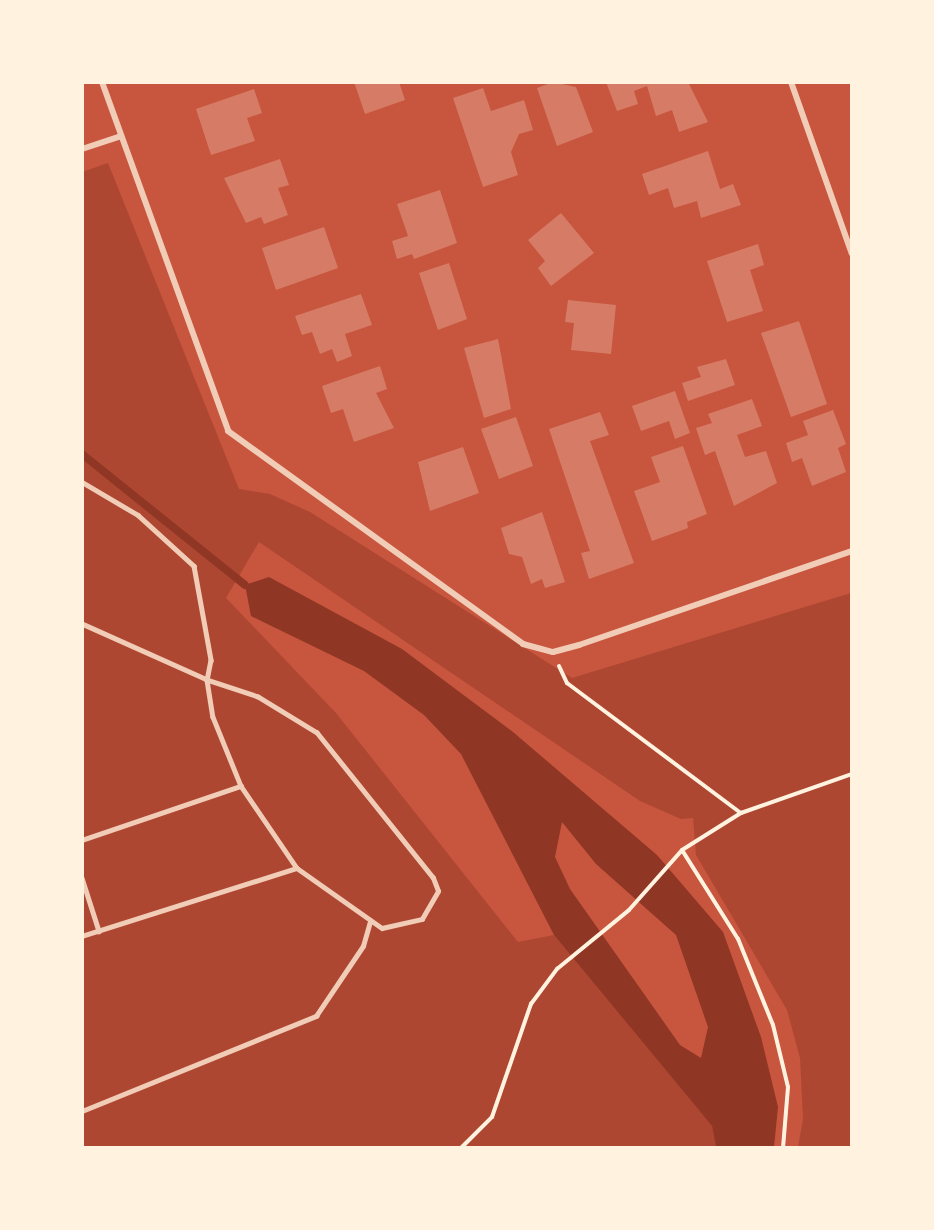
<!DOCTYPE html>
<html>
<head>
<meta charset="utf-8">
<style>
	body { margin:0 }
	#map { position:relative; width:934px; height:1230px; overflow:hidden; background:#c8553d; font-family:Inter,sans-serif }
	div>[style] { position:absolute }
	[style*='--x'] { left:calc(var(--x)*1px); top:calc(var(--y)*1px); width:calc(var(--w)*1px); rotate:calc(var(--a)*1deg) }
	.green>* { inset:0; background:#ae4732 }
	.water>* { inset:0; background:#8f3625 }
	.stream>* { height:8px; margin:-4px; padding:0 4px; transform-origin:4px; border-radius:4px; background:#8f3625 }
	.building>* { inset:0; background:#d67c66 }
	.path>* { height:4px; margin:-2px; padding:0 2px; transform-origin:2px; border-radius:2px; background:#fff3e0 }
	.service>* { height:4.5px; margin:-2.25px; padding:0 2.25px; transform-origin:2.25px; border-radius:2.25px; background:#f1ccb7 }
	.minor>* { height:6px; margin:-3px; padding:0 3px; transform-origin:3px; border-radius:3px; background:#f1ccb7 }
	span { translate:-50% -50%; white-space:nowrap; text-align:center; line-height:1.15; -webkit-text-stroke:4.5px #fff3e0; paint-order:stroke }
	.frame { position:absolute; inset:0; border:84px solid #fff3e0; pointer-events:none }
</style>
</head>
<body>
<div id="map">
	<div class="green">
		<i style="clip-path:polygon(108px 163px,239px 489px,270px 494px,310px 512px,572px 678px,851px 593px,852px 1147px,798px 1147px,803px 1119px,800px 1058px,787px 1010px,696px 855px,693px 818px,681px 819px,640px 801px,259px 542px,226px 598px,336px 713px,518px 942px,554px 935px,712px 1126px,716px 1147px,83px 1148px,82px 172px)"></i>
	</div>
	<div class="water">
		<i style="clip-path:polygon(evenodd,269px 577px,402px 649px,513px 732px,657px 855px,723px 932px,761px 1037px,778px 1107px,774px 1147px,716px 1147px,712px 1126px,554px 935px,461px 754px,424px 715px,364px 671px,251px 616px,245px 585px,269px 577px,562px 822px,596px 864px,676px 935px,708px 1027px,701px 1058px,680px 1045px,570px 889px,555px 857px,562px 822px)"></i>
	</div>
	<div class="stream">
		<i style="--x:82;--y:454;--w:209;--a:38.8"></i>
	</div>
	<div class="building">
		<i style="clip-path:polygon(354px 82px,399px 82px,405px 100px,365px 114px)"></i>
		<i style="clip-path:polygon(553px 82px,576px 87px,593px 132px,557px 146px,537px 88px)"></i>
		<i style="clip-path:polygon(606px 82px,688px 82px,708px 122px,679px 132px,672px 110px,656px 116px,647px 86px,634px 91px,638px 104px,617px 111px)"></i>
		<i style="clip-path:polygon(483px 88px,491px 111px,524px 100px,533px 130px,519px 134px,511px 152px,518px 175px,483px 187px,453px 98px)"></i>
		<i style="clip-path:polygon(254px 89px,262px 113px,247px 118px,255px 141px,211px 155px,196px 109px)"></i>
		<i style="clip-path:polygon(708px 151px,720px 189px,733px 184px,741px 205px,701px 218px,697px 201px,674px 208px,668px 188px,649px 195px,642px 174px)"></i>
		<i style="clip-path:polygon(280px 159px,289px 185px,278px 188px,288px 215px,264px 224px,261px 217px,246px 223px,224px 178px)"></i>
		<i style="clip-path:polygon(440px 190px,457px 243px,414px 259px,412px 254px,397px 259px,392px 241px,408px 236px,397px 204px)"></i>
		<i style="clip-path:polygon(561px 213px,594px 253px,551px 286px,538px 268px,545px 261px,528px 240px)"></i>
		<i style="clip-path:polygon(324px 227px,338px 268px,276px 290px,262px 248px)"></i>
		<i style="clip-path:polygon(758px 244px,764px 265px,750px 270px,763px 311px,727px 322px,707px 261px)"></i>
		<i style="clip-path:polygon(449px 263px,467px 319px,438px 330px,419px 273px)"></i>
		<i style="clip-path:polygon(361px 294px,372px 325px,345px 334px,352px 356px,337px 362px,332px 349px,320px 354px,312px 332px,302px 335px,295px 316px)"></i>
		<i style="clip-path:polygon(568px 300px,616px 305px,611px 354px,571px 350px,574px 323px,565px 322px)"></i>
		<i style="clip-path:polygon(799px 321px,827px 404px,791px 417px,761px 333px)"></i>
		<i style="clip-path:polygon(498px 339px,511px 409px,484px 418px,464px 348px)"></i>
		<i style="clip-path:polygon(726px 359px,735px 385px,688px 401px,682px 383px,701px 377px,697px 367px)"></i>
		<i style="clip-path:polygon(380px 366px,387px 389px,376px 393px,394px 428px,354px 442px,343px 409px,331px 413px,322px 386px)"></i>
		<i style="clip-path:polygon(675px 391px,690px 433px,675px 439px,669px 421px,641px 431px,632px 406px)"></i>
		<i style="clip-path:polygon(752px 399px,762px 426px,737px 435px,745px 457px,766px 451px,777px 483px,734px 506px,715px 451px,705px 455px,696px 428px,712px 423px,708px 414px)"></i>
		<i style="clip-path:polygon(833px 410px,846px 444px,838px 448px,846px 472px,812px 486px,802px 458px,792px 462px,786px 443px,808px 435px,803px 421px)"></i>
		<i style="clip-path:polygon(600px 412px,609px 435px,590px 441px,634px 563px,589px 579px,581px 553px,590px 551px,549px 429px)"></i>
		<i style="clip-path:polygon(516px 417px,533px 466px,499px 479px,481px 429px)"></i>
		<i style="clip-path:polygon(683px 446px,707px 514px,687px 522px,688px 528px,652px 541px,634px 491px,660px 482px,651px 457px)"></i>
		<i style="clip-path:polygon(463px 447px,479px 493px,430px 511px,418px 462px)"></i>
		<i style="clip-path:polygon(542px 512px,565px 582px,545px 588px,542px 579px,531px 584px,522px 557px,509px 554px,501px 528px)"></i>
	</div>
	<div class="path">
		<i style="--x:559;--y:666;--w:19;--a:65"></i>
		<i style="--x:567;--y:683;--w:217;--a:36.8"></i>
		<i style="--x:461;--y:1148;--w:44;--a:-45"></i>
		<i style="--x:492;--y:1117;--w:120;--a:-71"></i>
		<i style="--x:531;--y:1004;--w:44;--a:-53.4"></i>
		<i style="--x:557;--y:969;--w:93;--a:-39.3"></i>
		<i style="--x:629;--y:910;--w:80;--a:-48.5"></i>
		<i style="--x:783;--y:1148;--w:61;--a:-85.3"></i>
		<i style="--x:788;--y:1087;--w:64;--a:-103.6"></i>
		<i style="--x:773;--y:1025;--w:93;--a:-112.1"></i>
		<i style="--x:738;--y:939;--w:105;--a:-122.2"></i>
		<i style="--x:682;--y:850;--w:70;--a:-32.1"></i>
		<i style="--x:741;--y:813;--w:118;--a:-19.4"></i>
	</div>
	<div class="service">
		<i style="--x:82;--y:482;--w:65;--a:30.5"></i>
		<i style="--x:138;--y:515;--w:76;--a:42.3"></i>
		<i style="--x:194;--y:566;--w:96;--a:79.7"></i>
		<i style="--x:211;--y:660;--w:20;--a:101"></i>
		<i style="--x:207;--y:680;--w:37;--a:81"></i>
		<i style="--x:213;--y:717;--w:74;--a:67.9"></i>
		<i style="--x:241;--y:786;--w:99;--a:55.7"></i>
		<i style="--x:297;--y:868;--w:104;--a:35.2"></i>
		<i style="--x:382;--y:928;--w:41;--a:-12.7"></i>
		<i style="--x:422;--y:919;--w:32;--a:-60"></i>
		<i style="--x:438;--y:891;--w:14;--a:-111"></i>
		<i style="--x:433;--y:878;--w:186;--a:-128.7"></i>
		<i style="--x:317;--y:733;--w:69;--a:-148.6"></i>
		<i style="--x:258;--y:697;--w:54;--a:-161.6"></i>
		<i style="--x:207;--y:680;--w:137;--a:-155.9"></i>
		<i style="--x:82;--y:840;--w:168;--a:-18.8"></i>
		<i style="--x:82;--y:878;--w:56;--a:72.2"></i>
		<i style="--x:82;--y:936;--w:225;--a:-17.6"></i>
		<i style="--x:82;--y:1111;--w:253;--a:-22.1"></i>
		<i style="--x:316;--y:1016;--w:84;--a:-56.1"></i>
		<i style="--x:363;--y:946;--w:25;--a:-74"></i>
	</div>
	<div class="minor">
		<i style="--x:102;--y:82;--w:371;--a:70.1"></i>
		<i style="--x:228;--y:431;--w:364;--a:35.8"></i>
		<i style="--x:523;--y:644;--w:31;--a:15"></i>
		<i style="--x:553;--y:652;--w:27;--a:-15"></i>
		<i style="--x:579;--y:645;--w:289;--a:-19"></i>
		<i style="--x:791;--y:82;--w:182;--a:70.5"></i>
		<i style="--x:82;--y:149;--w:41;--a:-18.4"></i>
	</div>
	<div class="frame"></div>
</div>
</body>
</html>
